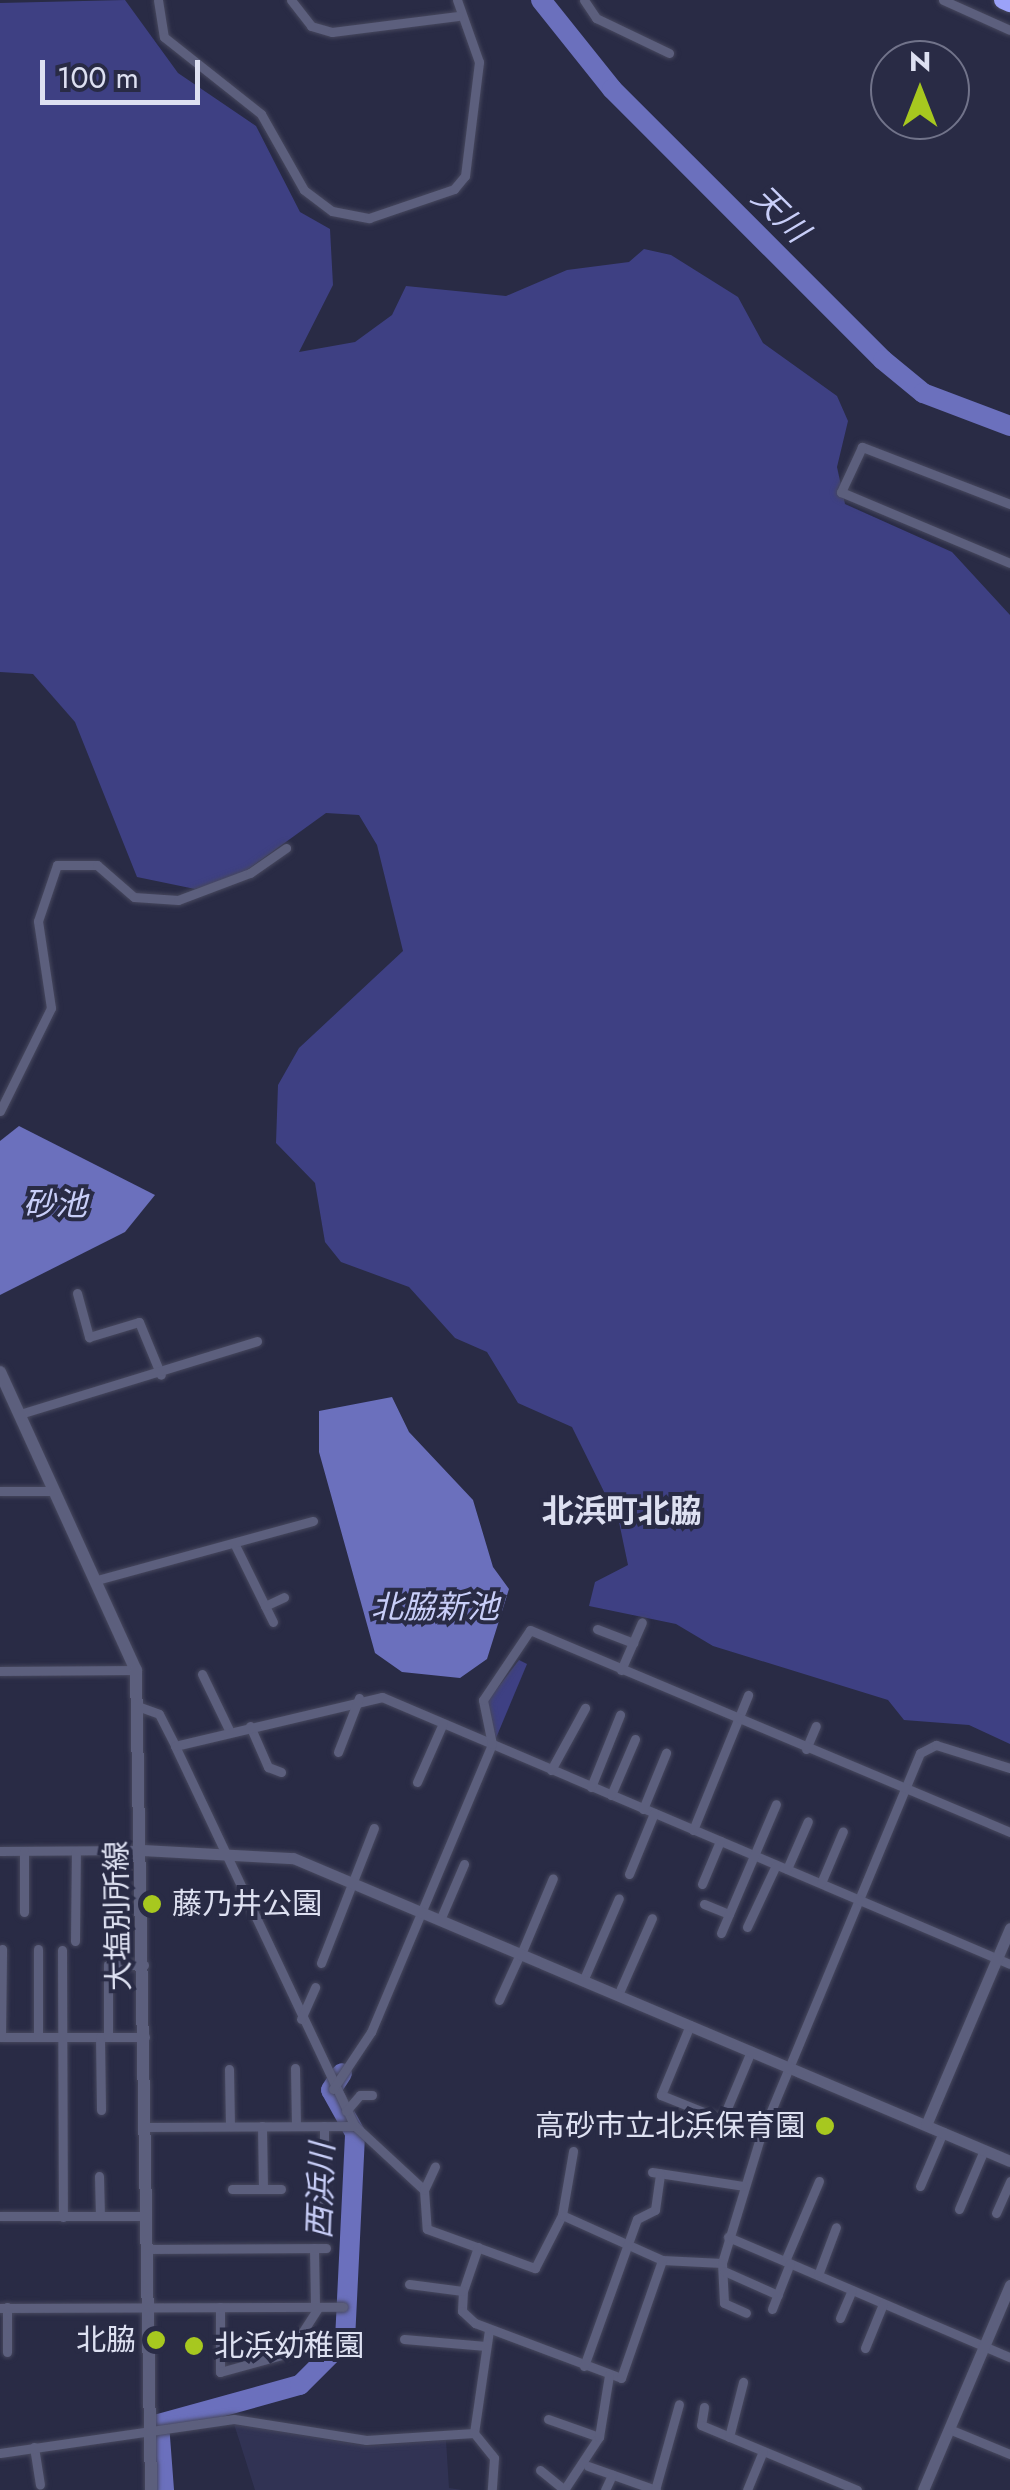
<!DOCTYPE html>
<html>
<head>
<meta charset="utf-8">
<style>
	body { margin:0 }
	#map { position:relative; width:1010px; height:2490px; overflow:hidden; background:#292b45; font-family:Jost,"Noto Sans JP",sans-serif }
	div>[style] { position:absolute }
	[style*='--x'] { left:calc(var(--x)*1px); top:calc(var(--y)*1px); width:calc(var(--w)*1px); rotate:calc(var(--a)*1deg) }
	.built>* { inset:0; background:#313354 }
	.green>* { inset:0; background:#3e4083 }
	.water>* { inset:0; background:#6b70bd }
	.river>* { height:20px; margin:-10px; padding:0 10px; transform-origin:10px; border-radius:10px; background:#6b70bd }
	.roads { filter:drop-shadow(0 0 2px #47485e) drop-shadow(0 0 2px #47485e) }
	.minor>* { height:9px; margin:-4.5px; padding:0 4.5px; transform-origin:4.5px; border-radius:4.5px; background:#5c5f7d }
	.tertiary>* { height:11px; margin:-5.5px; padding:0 5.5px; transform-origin:5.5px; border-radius:5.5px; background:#5c5f7d }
	.secondary>* { height:12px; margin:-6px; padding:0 6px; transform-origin:6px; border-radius:6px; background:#5c5f7d }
	.motorway>* { height:18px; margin:-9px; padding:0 9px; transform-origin:9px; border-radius:9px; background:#9ba2f9 }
	.dots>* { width:28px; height:28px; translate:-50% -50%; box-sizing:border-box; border:5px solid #292b45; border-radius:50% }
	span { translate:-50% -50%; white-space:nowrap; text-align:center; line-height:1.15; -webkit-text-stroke:8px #292b45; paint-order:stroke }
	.poi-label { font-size:30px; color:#dde0f1 }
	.left { translate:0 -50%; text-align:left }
	.right { translate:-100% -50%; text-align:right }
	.street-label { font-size:30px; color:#dde0f1 }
	.water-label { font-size:32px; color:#c8cef8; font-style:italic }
	.neighbourhood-label { font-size:32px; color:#dde0f1; font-weight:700 }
	.north { position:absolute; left:870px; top:40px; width:100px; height:100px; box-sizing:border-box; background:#292b45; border:2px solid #71738a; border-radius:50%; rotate:0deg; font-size:28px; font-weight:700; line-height:40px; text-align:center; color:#dde0f1 }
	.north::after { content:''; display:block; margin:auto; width:35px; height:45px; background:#a7c81f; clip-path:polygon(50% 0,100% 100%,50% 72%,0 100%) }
	.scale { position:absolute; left:40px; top:60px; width:160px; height:45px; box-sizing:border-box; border:5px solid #dde0f1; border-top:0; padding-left:12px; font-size:30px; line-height:35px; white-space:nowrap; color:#dde0f1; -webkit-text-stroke:8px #292b45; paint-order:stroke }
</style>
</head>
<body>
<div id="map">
	<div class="built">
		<i style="clip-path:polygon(234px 2424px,367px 2446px,446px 2440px,449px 2488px,462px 2490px,255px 2490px)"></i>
	</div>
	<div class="green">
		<i style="clip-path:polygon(125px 0,178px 73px,256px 126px,300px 212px,330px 229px,333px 285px,299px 352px,355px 342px,392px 315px,406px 286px,506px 296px,567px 270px,629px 262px,644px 249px,671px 255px,738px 297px,763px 343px,837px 396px,848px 421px,837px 467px,845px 504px,952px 552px,1010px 615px,1010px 1744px,969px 1725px,904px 1720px,888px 1700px,713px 1646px,676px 1624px,589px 1606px,595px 1582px,628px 1565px,619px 1522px,572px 1427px,518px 1403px,487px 1352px,455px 1338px,409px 1287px,341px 1262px,325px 1242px,315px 1183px,276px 1143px,278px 1085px,299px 1048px,403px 951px,377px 845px,359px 815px,326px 813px,240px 875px,195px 889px,137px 877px,75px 722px,33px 674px,0 672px,0 3px)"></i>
		<i style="clip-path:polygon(519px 1660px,527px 1664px,496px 1738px,486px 1703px)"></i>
	</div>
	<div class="water">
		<i style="clip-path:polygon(19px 1126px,155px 1195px,125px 1232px,0 1295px,0 1141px)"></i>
		<i style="clip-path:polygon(392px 1397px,409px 1432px,473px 1500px,493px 1567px,509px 1589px,487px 1659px,460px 1678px,402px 1672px,375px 1653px,319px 1452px,319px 1411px)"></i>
	</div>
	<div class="river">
		<i style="--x:541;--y:0;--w:114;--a:51.4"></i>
		<i style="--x:612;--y:89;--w:383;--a:45"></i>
		<i style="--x:883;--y:360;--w:52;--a:39.5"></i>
		<i style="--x:923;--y:393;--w:93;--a:20.8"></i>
		<i style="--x:164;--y:2490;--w:66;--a:-94.3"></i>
		<i style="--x:159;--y:2424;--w:146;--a:-15.5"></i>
		<i style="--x:300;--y:2385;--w:64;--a:-45"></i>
		<i style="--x:345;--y:2340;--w:207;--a:-87.2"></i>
		<i style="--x:355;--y:2133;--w:49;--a:-119.2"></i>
		<i style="--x:331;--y:2090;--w:20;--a:-57"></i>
	</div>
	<div class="roads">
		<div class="minor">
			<i style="--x:158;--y:0;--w:37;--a:81"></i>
			<i style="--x:164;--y:37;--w:124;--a:38.4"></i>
			<i style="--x:261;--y:114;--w:87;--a:60.5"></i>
			<i style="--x:304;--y:190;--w:35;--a:37"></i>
			<i style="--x:332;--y:211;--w:38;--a:11"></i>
			<i style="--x:369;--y:218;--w:90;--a:-18.8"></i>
			<i style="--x:454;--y:189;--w:17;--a:-50"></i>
			<i style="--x:465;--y:176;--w:115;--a:-83"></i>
			<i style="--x:479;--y:62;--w:66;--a:-109.5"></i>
			<i style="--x:291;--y:0;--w:33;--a:52"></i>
			<i style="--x:311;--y:26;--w:22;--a:16"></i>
			<i style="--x:332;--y:32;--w:127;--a:-7.2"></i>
			<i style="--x:584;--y:0;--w:22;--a:56"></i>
			<i style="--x:596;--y:18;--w:81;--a:25.6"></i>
			<i style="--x:943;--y:0;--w:73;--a:24.1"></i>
			<i style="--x:1010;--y:504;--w:159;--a:-158.9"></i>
			<i style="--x:862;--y:447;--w:50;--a:115"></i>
			<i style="--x:841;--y:492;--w:183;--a:22.8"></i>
			<i style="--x:0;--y:1111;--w:115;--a:-63.7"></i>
			<i style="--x:51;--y:1008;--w:88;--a:-98.5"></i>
			<i style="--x:38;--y:921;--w:59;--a:-71.3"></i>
			<i style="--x:57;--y:865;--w:40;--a:0"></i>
			<i style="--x:97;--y:865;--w:49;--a:40.9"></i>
			<i style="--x:134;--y:897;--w:44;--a:3.9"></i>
			<i style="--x:178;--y:900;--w:77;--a:-20.6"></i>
			<i style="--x:250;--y:873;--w:44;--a:-34.8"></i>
			<i style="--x:77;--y:1293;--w:46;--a:74.7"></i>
			<i style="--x:89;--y:1337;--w:52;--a:-16.7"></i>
			<i style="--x:139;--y:1322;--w:57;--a:67.5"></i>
			<i style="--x:20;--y:1414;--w:248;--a:-17.1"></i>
			<i style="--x:0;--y:1491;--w:54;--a:0"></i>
			<i style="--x:234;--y:1543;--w:88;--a:63.7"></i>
			<i style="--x:97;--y:1580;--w:224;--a:-15.3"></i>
			<i style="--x:265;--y:1606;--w:21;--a:-25"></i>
			<i style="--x:597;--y:1629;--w:39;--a:21"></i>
			<i style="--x:621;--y:1670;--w:52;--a:-66.4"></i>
			<i style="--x:0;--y:1671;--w:136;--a:-0.4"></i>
			<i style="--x:202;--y:1674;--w:64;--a:64.2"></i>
			<i style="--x:140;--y:1707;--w:20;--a:20"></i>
			<i style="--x:159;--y:1714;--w:36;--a:63"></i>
			<i style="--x:175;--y:1746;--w:420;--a:64.7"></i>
			<i style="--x:355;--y:2126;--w:94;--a:42.8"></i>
			<i style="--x:424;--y:2190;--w:39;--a:86"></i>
			<i style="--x:427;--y:2229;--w:115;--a:19.9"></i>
			<i style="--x:535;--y:2268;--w:59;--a:-63"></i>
			<i style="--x:562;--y:2215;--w:110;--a:24.2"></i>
			<i style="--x:662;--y:2260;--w:60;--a:2.9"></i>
			<i style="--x:722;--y:2263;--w:134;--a:-73.1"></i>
			<i style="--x:761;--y:2135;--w:414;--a:-67.4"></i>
			<i style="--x:920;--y:1753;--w:18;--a:-27"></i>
			<i style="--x:936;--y:1745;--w:77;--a:17.3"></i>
			<i style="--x:250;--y:1726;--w:45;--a:66.3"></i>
			<i style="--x:268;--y:1767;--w:14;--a:21"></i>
			<i style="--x:175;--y:1746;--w:213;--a:-13.3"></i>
			<i style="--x:382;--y:1697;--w:682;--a:23.03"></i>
			<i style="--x:806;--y:1749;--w:25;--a:-67"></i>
			<i style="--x:338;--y:1752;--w:58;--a:-68.7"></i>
			<i style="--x:551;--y:1770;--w:71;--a:-61.3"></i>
			<i style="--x:417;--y:1782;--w:64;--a:-66.2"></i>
			<i style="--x:591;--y:1787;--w:78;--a:-68.1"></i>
			<i style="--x:611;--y:1795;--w:61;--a:-66.8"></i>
			<i style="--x:643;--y:1809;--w:61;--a:-67.7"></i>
			<i style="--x:693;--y:1830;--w:146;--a:-67.8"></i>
			<i style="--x:0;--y:1851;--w:142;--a:-0.4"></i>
			<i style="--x:24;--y:1851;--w:61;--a:90"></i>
			<i style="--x:787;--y:1869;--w:52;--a:-66.4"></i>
			<i style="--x:629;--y:1874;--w:66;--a:-67.7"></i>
			<i style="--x:821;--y:1883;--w:56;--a:-67.1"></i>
			<i style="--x:702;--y:1884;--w:47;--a:-67.3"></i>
			<i style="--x:704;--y:1904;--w:27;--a:22"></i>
			<i style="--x:440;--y:1920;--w:61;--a:-66.8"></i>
			<i style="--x:747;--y:1927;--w:68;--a:-64.9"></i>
			<i style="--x:721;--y:1933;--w:140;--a:-66.9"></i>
			<i style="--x:75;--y:1941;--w:90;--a:-89.4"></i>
			<i style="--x:38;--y:1949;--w:88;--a:90"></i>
			<i style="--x:62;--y:1950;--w:267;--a:89.8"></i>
			<i style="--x:521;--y:1954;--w:82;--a:-67.2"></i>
			<i style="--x:321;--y:1963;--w:145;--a:-68.6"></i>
			<i style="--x:583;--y:1981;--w:90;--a:-66.6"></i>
			<i style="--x:618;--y:1995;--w:84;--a:-66.2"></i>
			<i style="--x:499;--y:2000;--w:51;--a:-65.5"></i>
			<i style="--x:301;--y:2019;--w:35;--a:-66"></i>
			<i style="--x:690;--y:2025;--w:76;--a:112.5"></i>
			<i style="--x:661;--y:2095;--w:108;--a:21.8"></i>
			<i style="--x:0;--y:2037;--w:145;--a:0"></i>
			<i style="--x:1;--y:2037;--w:88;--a:-89.3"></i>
			<i style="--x:100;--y:2037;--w:73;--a:89.2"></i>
			<i style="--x:108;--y:2037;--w:72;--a:-90"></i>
			<i style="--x:108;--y:1965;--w:36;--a:0"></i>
			<i style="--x:295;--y:2068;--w:58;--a:89"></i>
			<i style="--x:229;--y:2069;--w:57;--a:89"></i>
			<i style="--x:333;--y:2089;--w:69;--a:-56.3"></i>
			<i style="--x:371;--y:2032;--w:312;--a:-67.2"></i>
			<i style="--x:492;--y:1744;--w:45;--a:-101.6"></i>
			<i style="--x:483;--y:1700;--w:84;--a:-56.1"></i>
			<i style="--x:530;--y:1630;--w:521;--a:22.82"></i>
			<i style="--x:346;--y:2111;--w:21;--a:-49"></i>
			<i style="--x:360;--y:2095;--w:12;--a:0"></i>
			<i style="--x:723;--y:2118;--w:73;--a:-67.3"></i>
			<i style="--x:262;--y:2126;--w:63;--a:89.1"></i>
			<i style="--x:324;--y:2126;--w:87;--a:90"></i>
			<i style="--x:146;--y:2127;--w:209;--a:-0.3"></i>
			<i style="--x:652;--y:2172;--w:92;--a:8.7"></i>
			<i style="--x:99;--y:2176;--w:40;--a:88.6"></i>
			<i style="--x:920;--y:2186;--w:59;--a:-66.9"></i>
			<i style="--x:232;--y:2189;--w:49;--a:0"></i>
			<i style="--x:424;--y:2190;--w:26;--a:-65"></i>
			<i style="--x:959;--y:2209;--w:64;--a:-67"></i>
			<i style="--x:996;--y:2213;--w:35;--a:-66"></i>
			<i style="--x:562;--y:2215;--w:65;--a:-80.2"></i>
			<i style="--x:0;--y:2216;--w:147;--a:0"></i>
			<i style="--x:728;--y:2237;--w:306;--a:23.1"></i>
			<i style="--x:478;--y:2247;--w:46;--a:108.8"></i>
			<i style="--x:463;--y:2291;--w:20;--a:93"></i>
			<i style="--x:462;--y:2311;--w:18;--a:43"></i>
			<i style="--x:475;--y:2323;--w:156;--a:20.6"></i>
			<i style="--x:621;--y:2378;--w:125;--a:-70.8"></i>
			<i style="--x:314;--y:2248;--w:60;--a:89"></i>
			<i style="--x:147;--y:2249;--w:179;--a:-0.3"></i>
			<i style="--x:785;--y:2261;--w:87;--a:-67"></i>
			<i style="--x:722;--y:2263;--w:40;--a:87.1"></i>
			<i style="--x:724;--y:2303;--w:24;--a:24"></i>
			<i style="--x:724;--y:2271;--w:59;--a:24"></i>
			<i style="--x:818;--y:2275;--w:51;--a:-69.4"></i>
			<i style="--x:409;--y:2284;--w:54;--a:7.4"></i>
			<i style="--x:7;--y:2307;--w:45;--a:90"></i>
			<i style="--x:220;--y:2307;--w:65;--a:90"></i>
			<i style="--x:220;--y:2372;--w:72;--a:-15.4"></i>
			<i style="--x:289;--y:2353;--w:54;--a:-57.2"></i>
			<i style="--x:0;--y:2308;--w:343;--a:-0.2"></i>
			<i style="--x:772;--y:2309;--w:49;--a:-68.6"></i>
			<i style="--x:840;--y:2318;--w:30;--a:-67"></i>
			<i style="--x:404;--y:2339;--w:82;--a:4.9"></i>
			<i style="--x:865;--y:2348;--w:48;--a:-67.8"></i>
			<i style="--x:584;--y:2366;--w:156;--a:-70.2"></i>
			<i style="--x:637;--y:2219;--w:20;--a:-27"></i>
			<i style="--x:655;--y:2210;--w:37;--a:-82"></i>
			<i style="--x:704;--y:2407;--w:18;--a:99"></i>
			<i style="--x:701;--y:2425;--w:169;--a:22.6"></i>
			<i style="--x:548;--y:2419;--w:54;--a:19.4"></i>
			<i style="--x:949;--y:2429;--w:66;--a:22.3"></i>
			<i style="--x:474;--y:2433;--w:104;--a:-81.7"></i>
			<i style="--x:729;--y:2437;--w:57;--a:-75.7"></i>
			<i style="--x:34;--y:2447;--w:38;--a:81"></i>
			<i style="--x:0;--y:2453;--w:236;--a:-8.3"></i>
			<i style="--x:234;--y:2419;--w:134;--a:9"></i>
			<i style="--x:366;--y:2440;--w:108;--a:-3.7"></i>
			<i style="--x:474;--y:2433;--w:32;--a:51"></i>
			<i style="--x:494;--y:2458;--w:32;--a:94"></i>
			<i style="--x:588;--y:2466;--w:72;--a:19.4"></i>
			<i style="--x:540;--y:2470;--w:32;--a:39"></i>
			<i style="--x:564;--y:2490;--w:64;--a:-56.6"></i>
			<i style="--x:599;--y:2437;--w:63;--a:-80.8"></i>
			<i style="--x:605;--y:2490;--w:17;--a:-65"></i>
			<i style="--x:655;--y:2490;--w:89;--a:-74.4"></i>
			<i style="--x:747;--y:2490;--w:42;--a:-67.7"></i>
		</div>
		<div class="tertiary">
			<i style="--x:143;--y:1850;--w:150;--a:3.1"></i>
			<i style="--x:293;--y:1858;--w:778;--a:22.91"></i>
			<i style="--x:926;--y:2125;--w:214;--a:-66.9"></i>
			<i style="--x:923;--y:2490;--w:223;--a:-67"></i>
		</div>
		<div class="secondary">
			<i style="--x:0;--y:1372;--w:328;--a:65.5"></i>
			<i style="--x:136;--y:1670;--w:820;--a:88.95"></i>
		</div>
		<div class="motorway">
			<i style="--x:1003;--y:0;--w:8;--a:23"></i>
		</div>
	</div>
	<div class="dots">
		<i style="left:152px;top:1904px;background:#a7c81f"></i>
		<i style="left:825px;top:2126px;background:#a7c81f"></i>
		<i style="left:156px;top:2340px;background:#a7c81f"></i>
		<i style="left:194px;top:2346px;background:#a7c81f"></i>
	</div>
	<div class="poi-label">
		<span class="left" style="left:172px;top:1904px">藤乃井公園</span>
		<span class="right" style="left:805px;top:2126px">高砂市立北浜保育園</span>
		<span class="right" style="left:136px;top:2340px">北脇</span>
		<span class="left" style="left:214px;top:2346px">北浜幼稚園</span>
	</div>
	<div class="street-label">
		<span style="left:118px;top:1916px;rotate:-91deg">大塩別所線</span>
	</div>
	<div class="water-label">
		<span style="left:780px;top:214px;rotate:45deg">天川</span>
		<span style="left:55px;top:1204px">砂池</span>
		<span style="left:435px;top:1607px">北脇新池</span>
		<span style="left:321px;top:2191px;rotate:-88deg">西浜川</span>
	</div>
	<div class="neighbourhood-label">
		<span style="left:622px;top:1511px">北浜町北脇</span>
	</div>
	<div class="north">N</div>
	<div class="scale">100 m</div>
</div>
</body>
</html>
